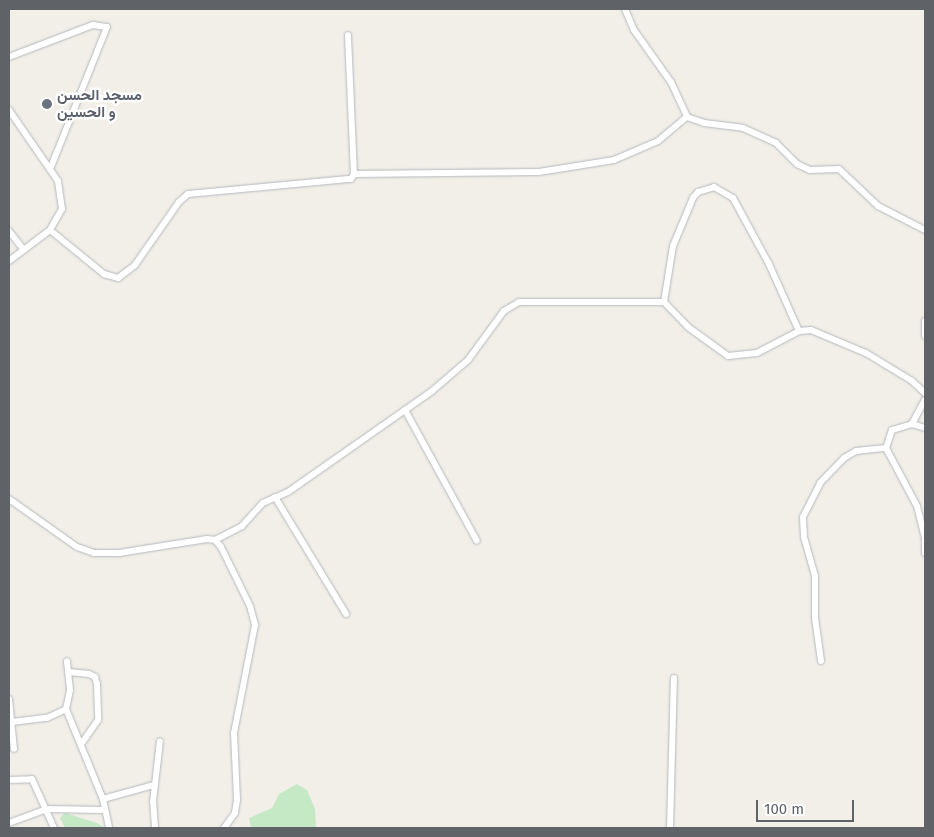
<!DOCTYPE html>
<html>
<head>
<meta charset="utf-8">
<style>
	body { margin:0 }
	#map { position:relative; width:934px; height:837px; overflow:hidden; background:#f1efe8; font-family:"Fira Sans",Vazirmatn,sans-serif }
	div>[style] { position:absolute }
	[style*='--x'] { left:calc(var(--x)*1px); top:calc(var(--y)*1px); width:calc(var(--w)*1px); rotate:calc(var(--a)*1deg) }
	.green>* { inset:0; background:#c5e8c5 }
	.roads { filter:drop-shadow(0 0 1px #b5b8bc) drop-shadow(0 0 1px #b5b8bc) }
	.minor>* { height:6px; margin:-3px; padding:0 3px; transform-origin:3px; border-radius:3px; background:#fff }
	.dots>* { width:14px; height:14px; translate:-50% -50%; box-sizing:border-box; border:2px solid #fff; border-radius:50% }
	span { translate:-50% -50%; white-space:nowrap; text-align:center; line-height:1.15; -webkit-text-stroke:4.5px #fff; paint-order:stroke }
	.worship-label { font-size:15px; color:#5b616d; font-weight:700 }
	.left { translate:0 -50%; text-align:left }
	.frame { position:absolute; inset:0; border:10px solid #5f6368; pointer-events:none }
	.scale { position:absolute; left:756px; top:800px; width:98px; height:22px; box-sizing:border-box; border:2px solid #5f6368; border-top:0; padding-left:6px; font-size:15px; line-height:18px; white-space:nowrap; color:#5f6368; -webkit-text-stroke:4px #fff; paint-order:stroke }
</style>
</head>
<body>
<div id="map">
	<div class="green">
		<i style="clip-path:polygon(297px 784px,307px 790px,315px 809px,316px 828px,251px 828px,249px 818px,272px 808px,279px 794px)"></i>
		<i style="clip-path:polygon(65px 813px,97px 823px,105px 828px,65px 828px,60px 818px)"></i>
	</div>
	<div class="roads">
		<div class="minor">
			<i style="--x:625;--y:9;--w:23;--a:67"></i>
			<i style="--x:634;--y:30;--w:64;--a:54.6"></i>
			<i style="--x:671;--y:82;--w:38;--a:65"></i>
			<i style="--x:687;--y:117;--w:18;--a:19"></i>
			<i style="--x:704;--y:123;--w:39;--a:7"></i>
			<i style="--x:743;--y:128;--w:36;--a:24"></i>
			<i style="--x:776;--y:143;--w:30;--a:45"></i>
			<i style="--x:797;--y:164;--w:14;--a:25"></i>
			<i style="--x:810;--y:170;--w:29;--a:-2"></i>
			<i style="--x:839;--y:169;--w:54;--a:43.5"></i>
			<i style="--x:878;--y:206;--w:53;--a:27.1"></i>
			<i style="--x:9;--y:57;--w:90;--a:-20.9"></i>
			<i style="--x:93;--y:25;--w:14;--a:8"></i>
			<i style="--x:107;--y:27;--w:151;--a:111.8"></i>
			<i style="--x:9;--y:110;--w:86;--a:55.4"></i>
			<i style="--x:58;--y:181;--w:28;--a:82"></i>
			<i style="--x:62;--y:209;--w:24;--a:120"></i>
			<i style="--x:50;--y:230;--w:51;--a:142.9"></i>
			<i style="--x:354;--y:174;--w:185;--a:-0.6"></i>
			<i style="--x:539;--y:172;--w:76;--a:-9.1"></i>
			<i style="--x:614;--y:160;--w:48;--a:-23.4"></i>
			<i style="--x:658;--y:141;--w:38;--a:-40"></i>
			<i style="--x:50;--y:230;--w:70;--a:39.2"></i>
			<i style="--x:104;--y:274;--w:15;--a:16"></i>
			<i style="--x:118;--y:278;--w:21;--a:-37"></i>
			<i style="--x:135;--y:265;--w:77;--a:-55.1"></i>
			<i style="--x:179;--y:202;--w:12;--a:-42"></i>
			<i style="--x:188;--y:194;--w:164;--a:-5.3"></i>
			<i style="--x:351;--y:179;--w:6;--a:-59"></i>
			<i style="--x:354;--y:174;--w:139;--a:-92.5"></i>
			<i style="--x:9;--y:231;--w:24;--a:52"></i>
			<i style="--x:664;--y:302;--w:57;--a:-80.9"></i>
			<i style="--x:673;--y:246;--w:52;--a:-67.4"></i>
			<i style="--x:693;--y:198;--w:8;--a:-50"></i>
			<i style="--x:698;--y:192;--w:17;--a:-17"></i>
			<i style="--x:714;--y:187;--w:22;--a:30"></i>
			<i style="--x:733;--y:198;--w:75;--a:61.4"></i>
			<i style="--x:769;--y:264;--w:73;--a:65.9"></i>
			<i style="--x:925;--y:321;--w:15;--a:90"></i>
			<i style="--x:405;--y:410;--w:149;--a:61.2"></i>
			<i style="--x:912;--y:424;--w:27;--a:-62"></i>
			<i style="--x:925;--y:428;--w:14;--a:-163"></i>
			<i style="--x:912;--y:424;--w:21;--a:163"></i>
			<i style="--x:892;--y:430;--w:19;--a:108"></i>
			<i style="--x:886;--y:448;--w:66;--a:61.9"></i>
			<i style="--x:917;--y:506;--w:34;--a:76"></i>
			<i style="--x:275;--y:497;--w:137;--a:58.7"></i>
			<i style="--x:9;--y:499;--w:83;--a:35.2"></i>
			<i style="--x:77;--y:547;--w:18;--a:19"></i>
			<i style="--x:94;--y:553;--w:25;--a:0"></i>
			<i style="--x:119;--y:553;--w:89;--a:-9"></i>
			<i style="--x:207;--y:539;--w:8;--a:7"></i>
			<i style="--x:215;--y:540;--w:9;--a:49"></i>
			<i style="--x:221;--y:547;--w:66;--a:63.8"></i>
			<i style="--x:250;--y:606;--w:20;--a:75"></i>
			<i style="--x:255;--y:625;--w:110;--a:101"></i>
			<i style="--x:234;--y:733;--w:67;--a:87.4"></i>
			<i style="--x:237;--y:800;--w:13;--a:99"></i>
			<i style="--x:235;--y:813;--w:19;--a:126"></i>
			<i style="--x:215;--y:540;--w:30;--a:-27"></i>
			<i style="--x:242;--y:526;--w:31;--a:-48"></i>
			<i style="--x:263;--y:503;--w:27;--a:-24"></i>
			<i style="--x:288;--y:492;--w:176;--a:-35"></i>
			<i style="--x:432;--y:391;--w:48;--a:-40.7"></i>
			<i style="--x:468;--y:360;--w:61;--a:-53.7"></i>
			<i style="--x:504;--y:311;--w:17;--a:-31"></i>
			<i style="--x:519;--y:302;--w:145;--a:0"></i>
			<i style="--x:664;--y:302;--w:35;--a:46"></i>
			<i style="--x:688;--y:327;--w:49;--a:35.9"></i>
			<i style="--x:728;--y:356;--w:29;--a:-6"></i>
			<i style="--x:757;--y:353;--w:47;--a:-27.6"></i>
			<i style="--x:799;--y:331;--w:12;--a:-5"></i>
			<i style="--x:811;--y:330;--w:60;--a:22.7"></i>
			<i style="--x:866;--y:353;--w:54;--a:31.3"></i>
			<i style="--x:912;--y:381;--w:18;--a:43"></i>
			<i style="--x:925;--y:541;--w:12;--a:90"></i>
			<i style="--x:821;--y:661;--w:43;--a:-97.9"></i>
			<i style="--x:815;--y:618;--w:42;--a:-90"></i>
			<i style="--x:815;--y:576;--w:41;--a:-105.8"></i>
			<i style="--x:804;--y:537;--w:20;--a:-93"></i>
			<i style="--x:803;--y:517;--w:38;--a:-63"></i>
			<i style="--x:820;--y:483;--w:35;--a:-46"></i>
			<i style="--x:844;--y:458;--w:14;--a:-30"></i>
			<i style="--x:856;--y:451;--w:30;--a:-6"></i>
			<i style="--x:69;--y:672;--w:20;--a:6"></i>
			<i style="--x:89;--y:674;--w:7;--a:27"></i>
			<i style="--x:95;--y:677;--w:7;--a:74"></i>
			<i style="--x:97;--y:684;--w:36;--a:88"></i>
			<i style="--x:98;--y:720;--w:28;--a:125"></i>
			<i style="--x:9;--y:699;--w:50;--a:84.3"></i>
			<i style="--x:66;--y:709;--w:19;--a:-78"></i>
			<i style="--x:70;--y:690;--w:29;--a:-96"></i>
			<i style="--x:12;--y:722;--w:35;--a:-7"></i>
			<i style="--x:47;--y:718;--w:21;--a:-25"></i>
			<i style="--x:66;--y:709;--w:97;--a:67.7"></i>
			<i style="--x:103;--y:799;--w:30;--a:78"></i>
			<i style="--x:9;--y:780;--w:23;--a:-2"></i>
			<i style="--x:32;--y:779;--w:54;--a:65.8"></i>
			<i style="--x:103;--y:799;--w:53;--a:-15.4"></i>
			<i style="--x:9;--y:823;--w:40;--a:-20.2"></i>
			<i style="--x:47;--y:809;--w:57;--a:1"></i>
			<i style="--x:155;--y:828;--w:26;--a:-94"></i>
			<i style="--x:153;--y:802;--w:61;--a:-83.5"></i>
			<i style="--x:670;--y:828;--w:150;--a:-88.5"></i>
		</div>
	</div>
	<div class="dots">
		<i style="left:47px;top:104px;background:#6b7280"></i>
	</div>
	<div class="worship-label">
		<span class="left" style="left:57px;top:104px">مسجد الحسن<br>و الحسين</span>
	</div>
	<div class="frame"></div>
	<div class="scale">100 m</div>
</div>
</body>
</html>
